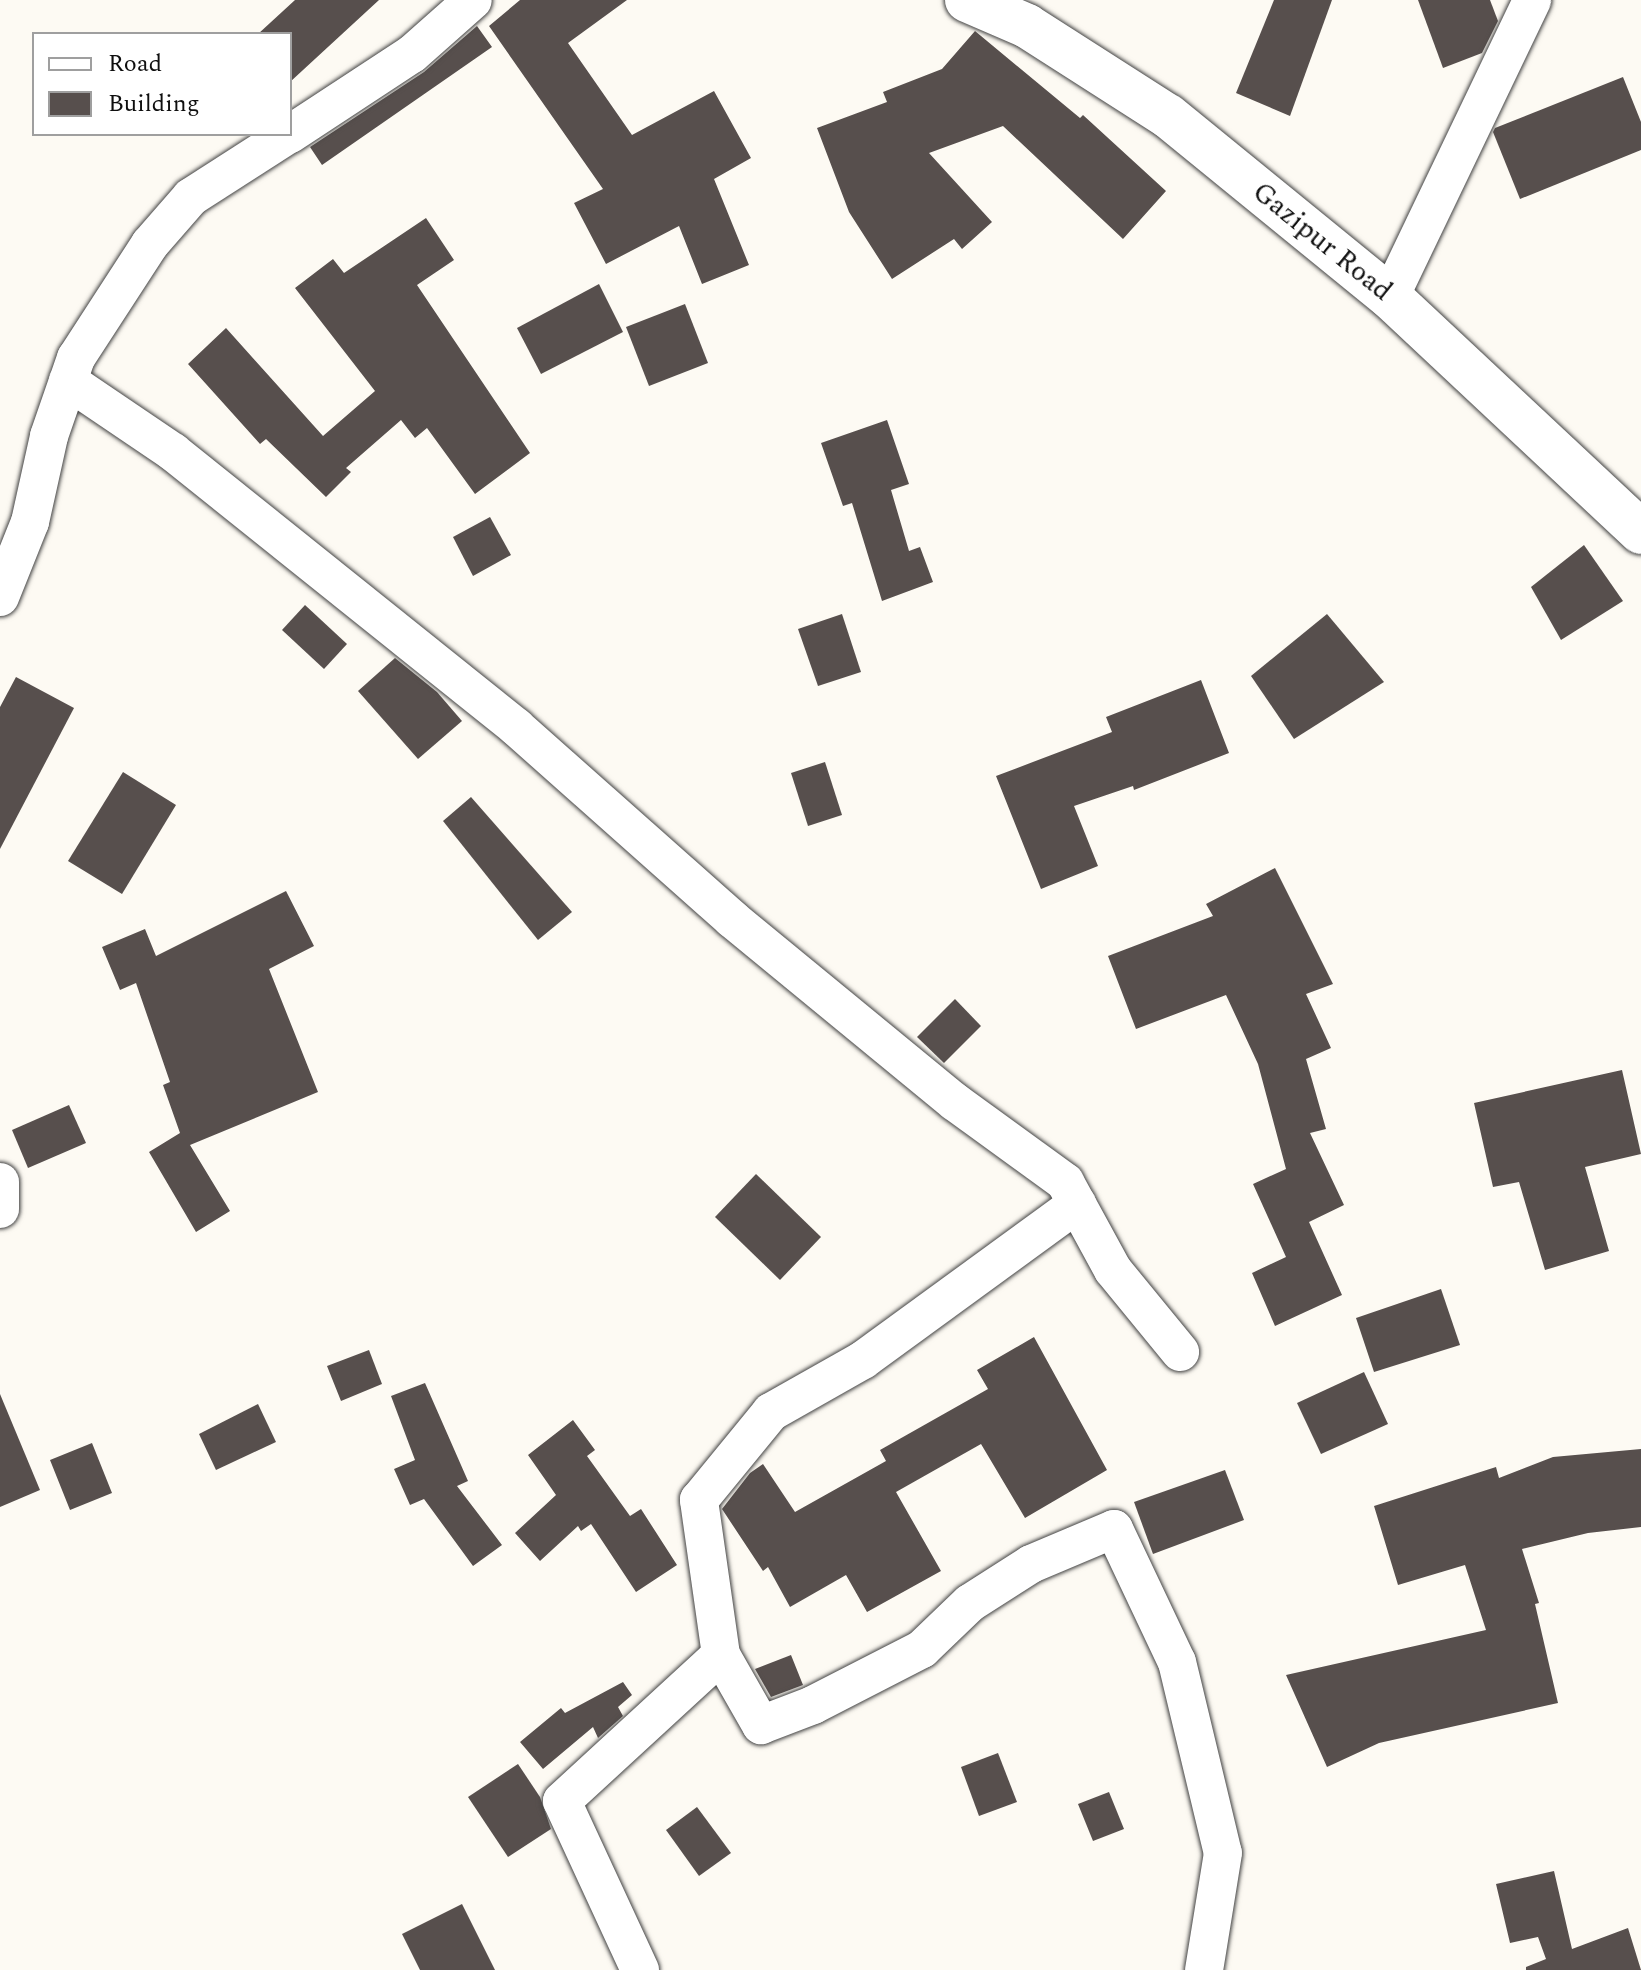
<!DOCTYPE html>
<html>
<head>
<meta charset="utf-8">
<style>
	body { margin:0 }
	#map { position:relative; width:1641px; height:1970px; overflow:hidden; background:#fdfaf3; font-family:Spectral,serif }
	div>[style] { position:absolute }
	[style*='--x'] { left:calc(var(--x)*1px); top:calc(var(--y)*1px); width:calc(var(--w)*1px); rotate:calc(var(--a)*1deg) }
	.building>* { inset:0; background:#574f4d }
	.roads { filter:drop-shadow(0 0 2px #424242) drop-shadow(0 0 2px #424242) }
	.minor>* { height:38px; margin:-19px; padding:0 19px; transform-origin:19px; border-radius:19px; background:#fff }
	.tertiary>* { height:44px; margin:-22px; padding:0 22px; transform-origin:22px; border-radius:22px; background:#fff }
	span { translate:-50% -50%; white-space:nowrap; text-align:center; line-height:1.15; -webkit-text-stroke:8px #fff; paint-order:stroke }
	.street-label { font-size:28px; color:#0f0f0f }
	.legend { position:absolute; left:32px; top:32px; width:260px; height:104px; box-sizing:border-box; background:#fff; border:2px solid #9f9f9f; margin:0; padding:10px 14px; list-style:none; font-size:24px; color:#0f0f0f }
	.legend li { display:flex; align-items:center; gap:16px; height:40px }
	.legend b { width:40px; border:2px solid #9f9f9f }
</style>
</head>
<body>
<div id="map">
	<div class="building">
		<i style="clip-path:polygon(295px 0,379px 0,290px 82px,290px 34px,258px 34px)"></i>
		<i style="clip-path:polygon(520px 0,627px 0,568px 43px,632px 135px,714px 91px,751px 158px,714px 179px,749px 265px,702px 284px,679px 226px,606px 264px,574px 203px,603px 189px,489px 26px)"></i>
		<i style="clip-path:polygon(1274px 0,1332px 0,1290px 116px,1236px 93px)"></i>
		<i style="clip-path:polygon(1418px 0,1490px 0,1498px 21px,1482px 53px,1443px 68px)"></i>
		<i style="clip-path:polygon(477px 26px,492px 47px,322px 165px,310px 147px,424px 72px)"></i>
		<i style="clip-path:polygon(975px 31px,1080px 118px,1083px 115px,1166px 191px,1123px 239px,1003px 126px,929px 153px,992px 222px,962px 249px,954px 239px,892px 279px,849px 212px,817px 128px,887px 102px,883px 92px,942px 69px)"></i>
		<i style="clip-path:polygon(1623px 77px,1641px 122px,1641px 150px,1520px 199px,1493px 132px,1495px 128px)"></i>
		<i style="clip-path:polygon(426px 218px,454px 260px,417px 285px,530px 453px,475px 494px,427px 428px,415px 438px,401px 420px,346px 468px,351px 472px,326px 497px,266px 439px,260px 444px,188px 364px,226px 328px,323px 436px,375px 391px,295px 288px,333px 259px,344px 273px)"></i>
		<i style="clip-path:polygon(599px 284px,623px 332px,541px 374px,517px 328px)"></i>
		<i style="clip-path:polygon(685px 304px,708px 363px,649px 386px,626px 327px)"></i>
		<i style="clip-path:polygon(887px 420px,909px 484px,891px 490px,909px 551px,920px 547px,933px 582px,882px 601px,852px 503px,843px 506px,821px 443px)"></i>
		<i style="clip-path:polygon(490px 517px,511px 555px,473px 576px,453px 537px)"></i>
		<i style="clip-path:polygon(1584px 545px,1623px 601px,1561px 640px,1531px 587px)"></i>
		<i style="clip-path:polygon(305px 605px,347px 644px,324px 669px,282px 630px)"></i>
		<i style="clip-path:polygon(842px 614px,861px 672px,818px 686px,798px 629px)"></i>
		<i style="clip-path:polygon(1327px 614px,1384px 682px,1294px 739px,1251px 676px)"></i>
		<i style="clip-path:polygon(395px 658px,437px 692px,462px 721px,418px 759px,358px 691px)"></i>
		<i style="clip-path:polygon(16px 677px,74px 708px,0 849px,0 707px)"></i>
		<i style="clip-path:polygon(1201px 680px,1229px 753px,1134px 790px,1133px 786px,1074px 806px,1098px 866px,1041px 889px,996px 776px,1112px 732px,1106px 717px)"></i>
		<i style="clip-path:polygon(825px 762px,842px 815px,808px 826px,791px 773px)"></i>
		<i style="clip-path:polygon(123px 772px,176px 805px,122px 894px,68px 861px)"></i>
		<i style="clip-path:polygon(471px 797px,572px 912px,538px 940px,443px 821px)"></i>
		<i style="clip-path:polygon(1275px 868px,1333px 984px,1306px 994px,1331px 1048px,1306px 1059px,1326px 1129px,1310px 1133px,1344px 1205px,1309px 1222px,1342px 1295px,1275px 1326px,1252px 1273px,1286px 1257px,1253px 1184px,1286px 1169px,1258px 1064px,1226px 995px,1136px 1029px,1108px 956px,1213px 916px,1206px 904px)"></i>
		<i style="clip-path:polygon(286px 891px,314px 946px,269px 969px,318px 1092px,190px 1145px,230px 1211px,196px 1232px,149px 1152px,180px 1133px,163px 1085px,170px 1082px,136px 983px,120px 990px,102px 947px,145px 929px,156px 956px)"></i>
		<i style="clip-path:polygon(955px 999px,981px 1026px,944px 1063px,917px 1037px)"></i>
		<i style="clip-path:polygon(1622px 1070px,1641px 1154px,1585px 1167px,1609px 1251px,1545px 1270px,1519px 1182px,1493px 1187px,1474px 1103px)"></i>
		<i style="clip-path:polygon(69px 1105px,86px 1143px,28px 1168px,12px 1130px)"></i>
		<i style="clip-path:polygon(756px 1174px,821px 1237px,780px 1280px,715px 1217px)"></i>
		<i style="clip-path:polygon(1441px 1289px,1460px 1345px,1374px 1372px,1356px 1318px)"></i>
		<i style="clip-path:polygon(1034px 1337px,1107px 1470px,1025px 1518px,981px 1444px,896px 1492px,941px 1571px,867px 1612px,846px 1575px,790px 1607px,768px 1567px,763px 1571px,722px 1509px,750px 1473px,763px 1464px,795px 1512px,886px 1461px,880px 1450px,988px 1389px,977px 1370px)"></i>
		<i style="clip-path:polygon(369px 1350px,382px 1384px,341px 1401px,327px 1366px)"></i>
		<i style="clip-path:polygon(1364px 1372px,1388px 1424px,1321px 1454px,1297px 1403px)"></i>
		<i style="clip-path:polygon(425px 1383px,468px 1481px,457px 1486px,502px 1545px,473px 1566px,424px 1499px,410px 1505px,394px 1469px,415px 1460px,391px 1396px)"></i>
		<i style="clip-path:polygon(0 1394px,40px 1490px,0 1507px)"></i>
		<i style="clip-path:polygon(258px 1404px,276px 1442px,216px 1470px,199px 1434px)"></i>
		<i style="clip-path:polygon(573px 1420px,595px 1450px,587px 1456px,630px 1516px,641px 1509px,677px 1565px,636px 1592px,591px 1524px,581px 1531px,578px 1526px,540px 1561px,515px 1533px,556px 1495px,528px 1455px)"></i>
		<i style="clip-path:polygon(92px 1443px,112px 1493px,70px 1510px,50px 1460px)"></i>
		<i style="clip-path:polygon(1641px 1449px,1641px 1527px,1588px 1533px,1522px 1549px,1539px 1603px,1535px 1604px,1558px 1703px,1379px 1743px,1327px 1767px,1286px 1675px,1486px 1630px,1465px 1565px,1398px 1585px,1374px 1506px,1496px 1467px,1499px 1478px,1553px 1457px)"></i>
		<i style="clip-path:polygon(1225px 1470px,1244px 1520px,1153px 1554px,1134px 1502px)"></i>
		<i style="clip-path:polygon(791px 1655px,803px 1685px,771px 1697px,755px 1669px)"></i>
		<i style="clip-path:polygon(623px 1682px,632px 1695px,618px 1707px,623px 1716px,598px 1738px,593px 1727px,543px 1769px,520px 1742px,561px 1708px,565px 1713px)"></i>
		<i style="clip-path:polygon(998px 1753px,1017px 1802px,979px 1816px,961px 1767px)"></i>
		<i style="clip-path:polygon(518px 1764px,540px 1797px,551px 1829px,508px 1857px,468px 1797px)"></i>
		<i style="clip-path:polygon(1109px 1792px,1124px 1829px,1093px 1841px,1078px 1804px)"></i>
		<i style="clip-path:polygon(697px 1807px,731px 1853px,699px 1876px,666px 1830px)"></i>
		<i style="clip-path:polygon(1554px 1871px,1572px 1949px,1628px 1928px,1641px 1970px,1526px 1970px,1526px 1967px,1546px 1959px,1538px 1937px,1510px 1943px,1496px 1884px)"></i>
		<i style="clip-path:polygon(462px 1904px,495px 1970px,420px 1970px,402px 1934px)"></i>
	</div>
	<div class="roads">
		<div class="minor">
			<i style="--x:290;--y:134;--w:146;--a:-33.3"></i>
			<i style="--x:412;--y:54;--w:81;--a:-41.5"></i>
			<i style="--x:1390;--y:297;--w:329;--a:-64.4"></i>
			<i style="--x:68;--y:381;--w:127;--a:34.1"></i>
			<i style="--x:173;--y:452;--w:440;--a:38.7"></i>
			<i style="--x:516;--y:727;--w:289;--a:41.6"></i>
			<i style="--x:732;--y:919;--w:288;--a:39.4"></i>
			<i style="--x:955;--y:1102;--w:136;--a:36"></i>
			<i style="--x:1065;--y:1182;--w:100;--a:61.4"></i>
			<i style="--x:1113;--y:1270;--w:106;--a:50.7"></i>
			<i style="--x:0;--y:597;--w:81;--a:-68.2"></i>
			<i style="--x:30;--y:522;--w:88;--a:-77.5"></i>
			<i style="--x:49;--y:436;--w:83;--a:-70.9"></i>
			<i style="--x:76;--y:358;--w:136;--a:-57"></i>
			<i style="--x:150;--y:244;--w:62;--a:-48.9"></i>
			<i style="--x:191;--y:197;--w:117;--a:-32.7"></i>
			<i style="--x:0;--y:1182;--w:27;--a:90"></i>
			<i style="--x:721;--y:1655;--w:81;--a:60.3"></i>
			<i style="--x:761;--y:1725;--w:56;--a:-21"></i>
			<i style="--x:813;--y:1705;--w:123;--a:-27.2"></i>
			<i style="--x:922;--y:1649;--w:66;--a:-43.8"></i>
			<i style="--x:970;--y:1603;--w:72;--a:-32.6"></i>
			<i style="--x:1031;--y:1564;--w:90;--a:-22.9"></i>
			<i style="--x:1114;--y:1529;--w:147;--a:64.7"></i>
			<i style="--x:1177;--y:1662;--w:196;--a:76.5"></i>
			<i style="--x:1223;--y:1853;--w:119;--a:99.2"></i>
			<i style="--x:640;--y:1970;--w:186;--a:-114.8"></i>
			<i style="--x:562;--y:1801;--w:216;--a:-42.6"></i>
			<i style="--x:721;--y:1655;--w:157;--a:-98.1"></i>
			<i style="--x:699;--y:1500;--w:114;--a:-50.7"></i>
			<i style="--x:771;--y:1412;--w:106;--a:-29.5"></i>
			<i style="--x:863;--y:1360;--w:265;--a:-36.1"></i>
		</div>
		<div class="tertiary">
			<i style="--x:967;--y:0;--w:65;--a:23.4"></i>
			<i style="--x:1027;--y:26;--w:167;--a:32.6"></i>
			<i style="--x:1168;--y:116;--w:286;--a:39.2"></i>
			<i style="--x:1390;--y:297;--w:344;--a:43.1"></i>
		</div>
	</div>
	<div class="street-label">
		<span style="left:1322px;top:242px;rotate:39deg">Gazipur Road</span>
	</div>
	<ul class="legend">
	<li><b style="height:10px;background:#fff"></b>Road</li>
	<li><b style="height:22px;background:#574f4d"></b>Building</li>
	</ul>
</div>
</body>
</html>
